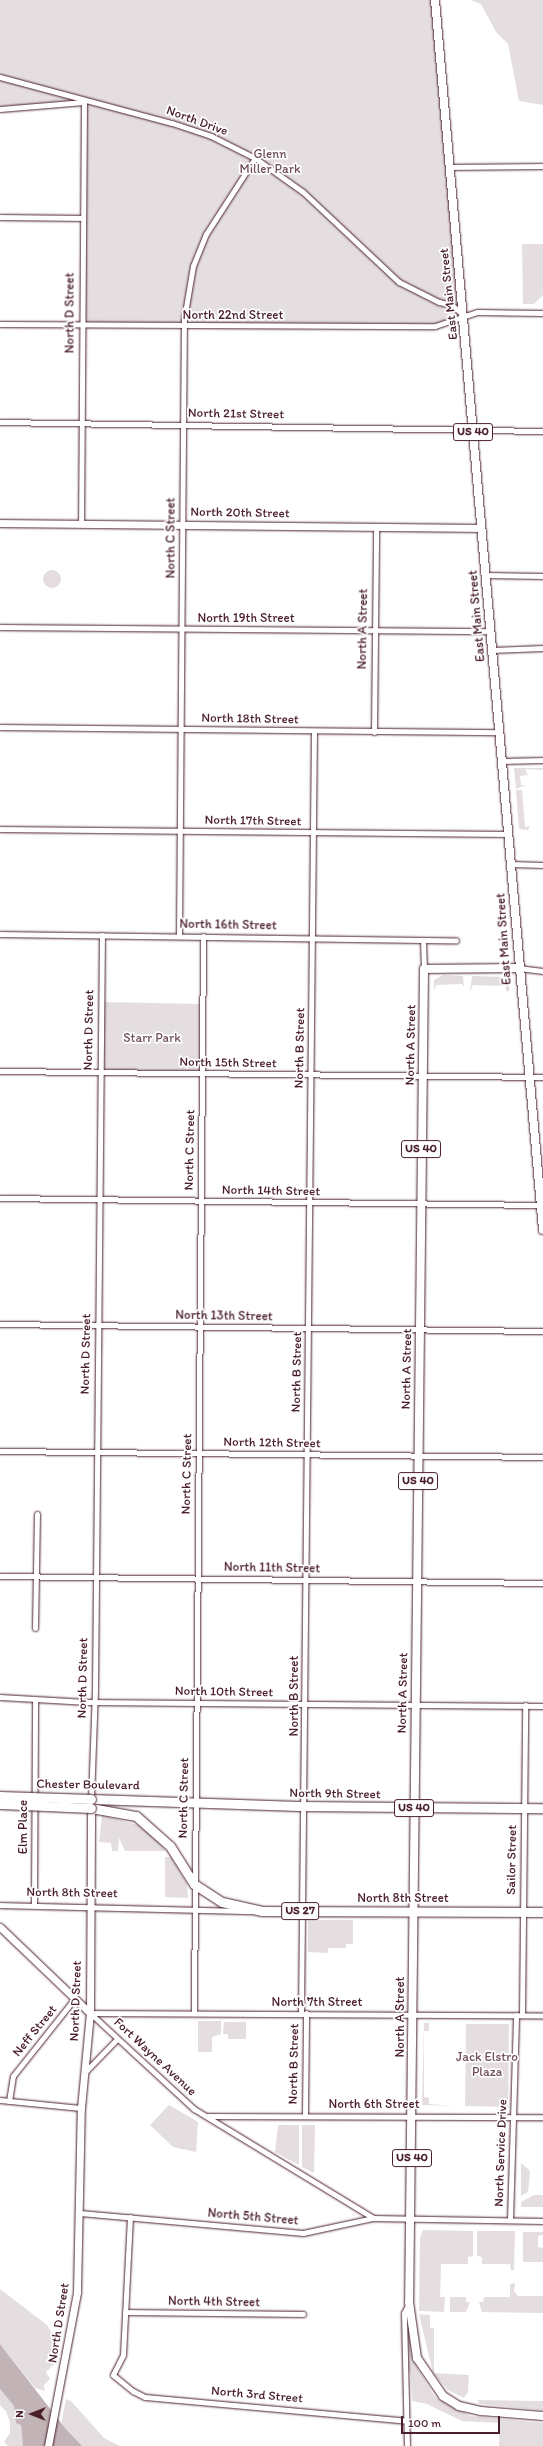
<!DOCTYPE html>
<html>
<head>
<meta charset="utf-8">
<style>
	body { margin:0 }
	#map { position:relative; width:543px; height:2446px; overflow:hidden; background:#fff; font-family:Itim,sans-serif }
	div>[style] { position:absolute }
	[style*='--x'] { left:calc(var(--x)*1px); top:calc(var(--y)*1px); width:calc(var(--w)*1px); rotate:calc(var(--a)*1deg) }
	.green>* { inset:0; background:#e5dee0 }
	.round { border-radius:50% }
	.water>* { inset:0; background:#c1b3b6 }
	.roads { filter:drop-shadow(0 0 1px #4a1f2b) drop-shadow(0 0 1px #4a1f2b) }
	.street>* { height:5px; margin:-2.5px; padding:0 2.5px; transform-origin:2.5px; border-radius:2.5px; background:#fff }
	.secondary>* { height:7px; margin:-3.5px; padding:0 3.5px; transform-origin:3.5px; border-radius:3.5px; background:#fff }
	.primary>* { height:8px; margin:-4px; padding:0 4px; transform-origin:4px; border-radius:4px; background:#fff }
	.highway>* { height:9px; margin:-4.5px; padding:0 4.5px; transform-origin:4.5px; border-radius:4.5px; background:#fff }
	.bridges { filter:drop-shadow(0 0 1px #4a1f2b) drop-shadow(0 0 1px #4a1f2b) }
	.highway-bridge>* { height:9px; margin:-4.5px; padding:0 4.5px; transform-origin:4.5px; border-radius:4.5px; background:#fff }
	span { translate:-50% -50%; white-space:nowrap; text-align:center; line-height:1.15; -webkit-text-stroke:3.5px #fff; paint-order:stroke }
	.shield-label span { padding:1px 3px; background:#fff; border:1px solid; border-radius:3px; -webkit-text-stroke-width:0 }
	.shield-label { font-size:12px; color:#4a1f2b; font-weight:700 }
	.street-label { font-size:13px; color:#4a1f2b }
	.park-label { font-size:13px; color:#714f58 }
	.north { position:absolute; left:12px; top:2394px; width:40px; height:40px; -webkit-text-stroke:3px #fff; paint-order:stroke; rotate:270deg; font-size:11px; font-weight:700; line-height:16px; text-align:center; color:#4a1f2b }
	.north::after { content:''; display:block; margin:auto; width:14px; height:18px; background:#4a1f2b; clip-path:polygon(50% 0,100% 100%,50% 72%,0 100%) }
	.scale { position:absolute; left:401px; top:2416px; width:99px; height:18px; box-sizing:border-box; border:2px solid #4a1f2b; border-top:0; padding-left:5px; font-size:12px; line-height:14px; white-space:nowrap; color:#4a1f2b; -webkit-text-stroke:3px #fff; paint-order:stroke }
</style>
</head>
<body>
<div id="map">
	<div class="green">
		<i style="clip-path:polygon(0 0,435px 0,463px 315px,446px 324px,82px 325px,84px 102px,0 109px)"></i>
		<i style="clip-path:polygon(470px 0,543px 0,543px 105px,519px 101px,508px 44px,496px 32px,481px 4px)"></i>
		<i style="clip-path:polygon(522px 244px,543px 244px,543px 295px,534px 304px,523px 304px)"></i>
		<i class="round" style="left:43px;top:570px;width:18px;height:18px"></i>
		<i style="clip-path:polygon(514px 768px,543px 768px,543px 770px,525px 769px,528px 775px,520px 776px,521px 785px,526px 785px,516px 789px)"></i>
		<i style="clip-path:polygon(516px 790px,522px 790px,525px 827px,530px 826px,528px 830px,519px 829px)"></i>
		<i style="clip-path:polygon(443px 975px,463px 976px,464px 987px,462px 984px,436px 985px,434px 991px,434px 980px)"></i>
		<i style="clip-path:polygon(472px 976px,506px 977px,510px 990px,506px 992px,506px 986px,473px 985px,470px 992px)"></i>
		<i style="clip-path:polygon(101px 1002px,203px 1004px,202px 1073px,101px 1072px)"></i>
		<i style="clip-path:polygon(102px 1815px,138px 1825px,158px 1840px,165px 1851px,125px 1851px,119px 1838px,118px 1851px,112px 1851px,111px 1843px,99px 1842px)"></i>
		<i style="clip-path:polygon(165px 1857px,171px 1857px,187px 1884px,188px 1898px,165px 1897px)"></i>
		<i style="clip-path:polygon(308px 1920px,353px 1920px,353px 1944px,346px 1944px,346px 1948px,328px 1948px,328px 1953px,308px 1952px)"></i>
		<i style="clip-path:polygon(198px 2021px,221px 2021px,221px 2034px,212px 2037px,212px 2052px,198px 2052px)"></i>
		<i style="clip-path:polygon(224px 2022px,246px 2022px,246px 2039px,228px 2039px,228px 2034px,223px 2034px)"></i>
		<i style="clip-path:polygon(424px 2023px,429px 2023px,429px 2031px,424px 2031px,424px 2097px,429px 2098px,429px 2104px,454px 2106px,422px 2105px)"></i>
		<i style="clip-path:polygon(466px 2024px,509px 2024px,508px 2107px,465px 2106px)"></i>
		<i style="clip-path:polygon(169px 2105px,198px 2122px,196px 2152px,173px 2147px,150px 2125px)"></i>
		<i style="clip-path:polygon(278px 2125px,299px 2125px,299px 2165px,275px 2152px)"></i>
		<i style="clip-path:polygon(302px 2125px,315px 2125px,314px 2173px,302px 2167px)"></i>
		<i style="clip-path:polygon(521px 2163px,530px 2171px,528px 2192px,521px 2196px)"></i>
		<i style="clip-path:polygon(534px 2195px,543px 2195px,543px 2207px,521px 2207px,521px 2202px)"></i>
		<i style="clip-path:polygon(423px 2230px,473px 2231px,473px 2256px,468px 2257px,468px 2264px,441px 2264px,440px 2297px,445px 2297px,444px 2312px,419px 2311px,420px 2238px)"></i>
		<i style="clip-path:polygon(477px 2231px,515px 2231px,514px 2270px,511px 2270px,510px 2264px,482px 2264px,482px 2257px,477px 2256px)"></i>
		<i style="clip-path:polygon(523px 2232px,543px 2232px,543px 2235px,538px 2236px,538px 2247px,543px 2248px,543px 2262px,523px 2262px)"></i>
		<i style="clip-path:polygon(515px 2283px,514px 2291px,518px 2296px,543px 2296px,543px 2313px,482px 2312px,479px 2302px,483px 2302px,484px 2297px,510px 2297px,510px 2284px)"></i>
		<i style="clip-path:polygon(0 2289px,47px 2325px,58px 2343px,58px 2353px,51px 2350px,49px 2358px,55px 2363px,46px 2372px,50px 2379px,44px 2385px,45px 2391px,35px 2388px,0 2344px)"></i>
		<i style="clip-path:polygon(450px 2297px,466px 2297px,466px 2302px,470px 2302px,466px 2312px,450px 2312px)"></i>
		<i style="clip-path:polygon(419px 2314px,430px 2315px,430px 2328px,434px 2328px,434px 2373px,469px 2375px,468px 2392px,464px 2398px,448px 2390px,433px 2373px)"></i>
		<i style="clip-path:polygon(406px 2319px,415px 2364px,435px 2397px,470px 2416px,543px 2423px,543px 2446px,499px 2446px,499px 2423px,462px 2421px,427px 2404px,412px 2401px,411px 2375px,405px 2365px)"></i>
		<i style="clip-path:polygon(0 2389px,14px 2406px,21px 2425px,23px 2446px,8px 2446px,4px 2442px,10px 2433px,10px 2423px,6px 2411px,0 2405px)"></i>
		<i style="clip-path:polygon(66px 2399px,71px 2401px,104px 2438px,120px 2446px,82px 2446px,61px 2424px)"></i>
		<i style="clip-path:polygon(477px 2400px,543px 2401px,543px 2410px,480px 2404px)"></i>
	</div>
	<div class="water">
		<i style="clip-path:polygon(0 2344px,65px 2428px,82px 2446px,23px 2446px,21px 2425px,16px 2423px,14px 2406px,0 2389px)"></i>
	</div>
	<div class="roads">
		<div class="street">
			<i style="--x:0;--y:77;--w:178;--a:15"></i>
			<i style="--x:172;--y:123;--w:41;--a:18.4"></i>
			<i style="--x:211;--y:136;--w:49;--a:26.6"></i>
			<i style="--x:255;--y:158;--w:59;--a:35.3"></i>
			<i style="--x:303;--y:192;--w:132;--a:43.2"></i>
			<i style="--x:399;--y:282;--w:45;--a:26.6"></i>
			<i style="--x:439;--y:302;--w:13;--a:13"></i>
			<i style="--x:452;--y:305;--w:13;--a:42"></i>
			<i style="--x:0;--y:109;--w:84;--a:-4.8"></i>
			<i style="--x:84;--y:102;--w:422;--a:90.4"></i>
			<i style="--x:449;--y:167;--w:94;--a:-0.6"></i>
			<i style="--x:0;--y:217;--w:83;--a:0.7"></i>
			<i style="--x:0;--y:324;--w:435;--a:0.3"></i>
			<i style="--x:435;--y:326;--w:44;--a:-18.4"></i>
			<i style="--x:477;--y:312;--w:66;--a:0.9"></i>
			<i style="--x:0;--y:422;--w:543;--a:0.95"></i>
			<i style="--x:486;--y:575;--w:57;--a:1"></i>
			<i style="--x:0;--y:627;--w:491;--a:0.5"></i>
			<i style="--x:492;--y:650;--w:51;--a:-2.2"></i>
			<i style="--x:0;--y:727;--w:499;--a:0.6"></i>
			<i style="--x:374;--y:732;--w:205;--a:-89.4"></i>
			<i style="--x:501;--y:761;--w:42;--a:-1.4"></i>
			<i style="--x:0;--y:829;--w:506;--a:0.57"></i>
			<i style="--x:511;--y:864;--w:32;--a:2"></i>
			<i style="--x:0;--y:934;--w:456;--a:0.8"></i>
			<i style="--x:179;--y:936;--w:617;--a:-89.54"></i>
			<i style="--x:184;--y:319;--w:54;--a:-80.4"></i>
			<i style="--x:193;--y:266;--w:35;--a:-68"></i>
			<i style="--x:206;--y:234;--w:90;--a:-57.2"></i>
			<i style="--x:423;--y:940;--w:29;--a:88"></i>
			<i style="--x:518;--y:968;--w:25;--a:7"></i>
			<i style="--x:0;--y:1071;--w:543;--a:0.63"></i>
			<i style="--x:0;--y:1198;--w:542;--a:0.74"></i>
			<i style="--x:0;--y:1324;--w:543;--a:0.74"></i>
			<i style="--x:0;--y:1451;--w:543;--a:0.63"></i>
			<i style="--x:0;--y:1576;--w:543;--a:0.74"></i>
			<i style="--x:35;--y:1628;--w:114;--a:-89"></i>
			<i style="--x:0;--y:1697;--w:87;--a:3.3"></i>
			<i style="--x:87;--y:1702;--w:456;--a:0.5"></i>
			<i style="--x:91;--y:1799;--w:110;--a:-87.9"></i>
			<i style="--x:95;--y:1689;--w:754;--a:-89.47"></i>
			<i style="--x:0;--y:1905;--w:251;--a:1.4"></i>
			<i style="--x:34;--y:1905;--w:205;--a:-89.7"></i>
			<i style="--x:194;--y:2012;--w:1076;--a:-89.52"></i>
			<i style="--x:90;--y:2013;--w:453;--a:0.3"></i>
			<i style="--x:90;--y:2013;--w:142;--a:42.7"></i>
			<i style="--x:194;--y:2109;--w:210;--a:31.3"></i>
			<i style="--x:301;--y:2013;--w:1282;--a:-89.42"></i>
			<i style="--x:522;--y:2015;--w:310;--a:-89.4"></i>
			<i style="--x:85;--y:2072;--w:46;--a:-45.9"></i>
			<i style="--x:0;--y:2100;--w:81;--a:5.6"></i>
			<i style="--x:9;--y:2101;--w:25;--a:-81"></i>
			<i style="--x:13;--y:2076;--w:100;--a:-51.5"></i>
			<i style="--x:305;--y:2115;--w:102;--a:-89.4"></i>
			<i style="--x:206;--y:2116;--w:337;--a:0.2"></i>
			<i style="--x:80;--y:2213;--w:224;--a:5.1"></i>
			<i style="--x:303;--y:2233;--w:72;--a:-12.1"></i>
			<i style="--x:373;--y:2218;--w:170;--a:1"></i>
			<i style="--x:130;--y:2217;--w:138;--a:92.9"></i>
			<i style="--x:123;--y:2355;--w:22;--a:117"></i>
			<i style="--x:113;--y:2375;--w:26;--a:39"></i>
			<i style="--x:133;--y:2391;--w:13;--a:27"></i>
			<i style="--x:145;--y:2397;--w:263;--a:5.2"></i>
			<i style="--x:510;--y:2220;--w:205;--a:-88.3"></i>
			<i style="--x:125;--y:2312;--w:178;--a:0.6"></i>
			<i style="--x:407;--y:2446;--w:133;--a:-91.3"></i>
			<i style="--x:404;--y:2313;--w:11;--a:-63"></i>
		</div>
		<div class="secondary">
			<i style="--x:0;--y:523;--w:480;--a:0.6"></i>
			<i style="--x:0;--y:1927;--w:124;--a:43.7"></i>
			<i style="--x:48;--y:2446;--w:157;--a:-79.3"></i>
			<i style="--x:77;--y:2292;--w:184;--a:-88.8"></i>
			<i style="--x:81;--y:2108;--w:95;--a:-84.6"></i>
			<i style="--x:90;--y:2013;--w:209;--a:-89.7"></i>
		</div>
		<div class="primary">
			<i style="--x:435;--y:0;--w:1235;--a:84.98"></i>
			<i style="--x:518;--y:968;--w:94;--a:179.4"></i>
			<i style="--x:424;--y:969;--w:1333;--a:90.64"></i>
			<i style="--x:409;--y:2302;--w:57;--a:81.9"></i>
			<i style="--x:417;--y:2358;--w:46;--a:55.6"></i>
			<i style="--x:443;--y:2396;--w:19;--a:32"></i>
			<i style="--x:459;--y:2406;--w:23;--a:13"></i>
			<i style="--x:481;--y:2411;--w:62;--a:4.6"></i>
		</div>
		<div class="highway">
			<i style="--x:91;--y:1799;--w:208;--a:1.9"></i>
			<i style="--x:299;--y:1806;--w:244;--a:0.5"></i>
			<i style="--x:91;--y:1808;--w:46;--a:10.1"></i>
			<i style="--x:136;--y:1816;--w:45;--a:41.4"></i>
			<i style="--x:170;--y:1846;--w:45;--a:57.7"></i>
			<i style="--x:194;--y:1884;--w:33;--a:33"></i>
			<i style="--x:222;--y:1902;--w:41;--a:12.7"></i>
			<i style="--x:262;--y:1911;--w:281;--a:0.2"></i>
		</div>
	</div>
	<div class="bridges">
		<div class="highway-bridge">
			<i style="--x:0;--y:1796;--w:91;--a:1.9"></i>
			<i style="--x:0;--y:1804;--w:91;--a:2.5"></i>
		</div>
	</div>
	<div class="shield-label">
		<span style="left:473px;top:432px">US 40</span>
		<span style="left:421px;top:1149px">US 40</span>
		<span style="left:418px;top:1481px">US 40</span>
		<span style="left:414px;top:1808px">US 40</span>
		<span style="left:300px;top:1911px">US 27</span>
		<span style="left:412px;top:2158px">US 40</span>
	</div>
	<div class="street-label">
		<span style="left:197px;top:121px;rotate:20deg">North Drive</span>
		<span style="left:449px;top:294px;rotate:-96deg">East Main Street</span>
		<span style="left:70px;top:313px;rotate:-90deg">North D Street</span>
		<span style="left:233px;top:315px">North 22nd Street</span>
		<span style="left:236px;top:414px;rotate:1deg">North 21st Street</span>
		<span style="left:240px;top:513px;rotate:1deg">North 20th Street</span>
		<span style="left:171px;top:538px;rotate:-90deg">North C Street</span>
		<span style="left:477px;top:616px;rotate:-95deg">East Main Street</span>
		<span style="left:246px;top:618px">North 19th Street</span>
		<span style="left:363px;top:629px;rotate:-89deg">North A Street</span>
		<span style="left:250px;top:719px;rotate:1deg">North 18th Street</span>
		<span style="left:253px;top:821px;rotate:1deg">North 17th Street</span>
		<span style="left:228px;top:925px;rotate:1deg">North 16th Street</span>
		<span style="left:504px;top:939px;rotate:-94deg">East Main Street</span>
		<span style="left:89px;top:1030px;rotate:-89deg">North D Street</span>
		<span style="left:411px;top:1045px;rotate:-89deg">North A Street</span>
		<span style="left:300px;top:1048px;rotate:-89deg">North B Street</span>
		<span style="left:228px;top:1063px;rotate:1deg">North 15th Street</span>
		<span style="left:190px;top:1150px;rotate:-89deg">North C Street</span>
		<span style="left:271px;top:1191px;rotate:1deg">North 14th Street</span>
		<span style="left:224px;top:1316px;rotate:1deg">North 13th Street</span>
		<span style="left:86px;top:1354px;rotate:-89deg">North D Street</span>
		<span style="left:407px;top:1369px;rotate:-89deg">North A Street</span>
		<span style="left:297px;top:1372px;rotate:-89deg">North B Street</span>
		<span style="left:272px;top:1443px;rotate:1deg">North 12th Street</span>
		<span style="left:187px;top:1474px;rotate:-89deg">North C Street</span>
		<span style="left:272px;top:1568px;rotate:1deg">North 11th Street</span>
		<span style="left:83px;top:1678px;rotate:-89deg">North D Street</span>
		<span style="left:224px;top:1692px;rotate:1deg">North 10th Street</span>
		<span style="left:403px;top:1693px;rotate:-89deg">North A Street</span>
		<span style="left:294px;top:1696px;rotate:-90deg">North B Street</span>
		<span style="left:88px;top:1785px;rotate:1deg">Chester Boulevard</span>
		<span style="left:335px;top:1794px;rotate:1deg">North 9th Street</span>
		<span style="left:184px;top:1798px;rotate:-89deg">North C Street</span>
		<span style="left:23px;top:1827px;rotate:-90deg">Elm Place</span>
		<span style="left:512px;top:1860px;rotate:-89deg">Sailor Street</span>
		<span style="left:72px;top:1893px;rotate:1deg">North 8th Street</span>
		<span style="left:403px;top:1898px">North 8th Street</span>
		<span style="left:76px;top:2001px;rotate:-88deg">North D Street</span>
		<span style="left:317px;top:2002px">North 7th Street</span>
		<span style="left:400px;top:2017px;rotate:-90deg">North A Street</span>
		<span style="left:35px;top:2031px;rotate:-51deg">Neff Street</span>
		<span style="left:155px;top:2057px;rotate:43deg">Fort Wayne Avenue</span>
		<span style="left:294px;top:2064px;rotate:-89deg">North B Street</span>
		<span style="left:374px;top:2104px">North 6th Street</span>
		<span style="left:501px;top:2153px;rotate:-88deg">North Service Drive</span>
		<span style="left:253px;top:2217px;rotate:5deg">North 5th Street</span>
		<span style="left:214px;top:2302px;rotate:1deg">North 4th Street</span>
		<span style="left:59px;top:2323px;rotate:-81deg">North D Street</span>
		<span style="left:257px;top:2395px;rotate:5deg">North 3rd Street</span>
	</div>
	<div class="park-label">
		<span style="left:270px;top:162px">Glenn<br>Miller Park</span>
		<span style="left:152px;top:1038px">Starr Park</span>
		<span style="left:487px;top:2065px">Jack Elstro<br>Plaza</span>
	</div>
	<div class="north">N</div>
	<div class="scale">100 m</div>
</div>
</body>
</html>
